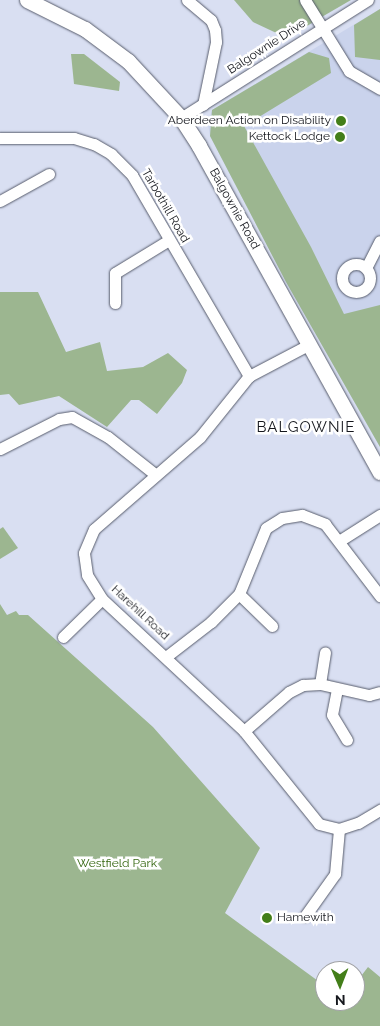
<!DOCTYPE html>
<html>
<head>
<meta charset="utf-8">
<style>
	body { margin:0 }
	#map { position:relative; width:380px; height:1026px; overflow:hidden; background:#d9dff2; font-family:Raleway,sans-serif }
	div>[style] { position:absolute }
	[style*='--x'] { left:calc(var(--x)*1px); top:calc(var(--y)*1px); width:calc(var(--w)*1px); rotate:calc(var(--a)*1deg) }
	.built>* { inset:0; background:#cad3ec }
	.green>* { inset:0; background:#9cb690 }
	.roads { filter:drop-shadow(0 0 1px #575c6c) drop-shadow(0 0 1px #575c6c) }
	.minor>* { height:11px; margin:-5.5px; padding:0 5.5px; transform-origin:5.5px; border-radius:5.5px; background:#fff }
	.minor>.ring { margin:-5.5px; padding:0; box-sizing:content-box; background:none; border:11px solid #fff; border-radius:50% }
	.tertiary>* { height:15px; margin:-7.5px; padding:0 7.5px; transform-origin:7.5px; border-radius:7.5px; background:#fff }
	.dots>* { width:14px; height:14px; translate:-50% -50%; box-sizing:border-box; border:2px solid #fff; border-radius:50% }
	span { translate:-50% -50%; white-space:nowrap; text-align:center; line-height:1.15; -webkit-text-stroke:5px #fff; paint-order:stroke }
	.street-label { font-size:12px; color:#15171d }
	.poi-label { font-size:12px; color:#15171d }
	.right { translate:-100% -50%; text-align:right }
	.left { translate:0 -50%; text-align:left }
	.park-label { font-size:12px; color:#34660f }
	.quarter-label { font-size:15px; color:#15171d; letter-spacing:1px }
	.north { position:absolute; left:315px; top:961px; width:50px; height:50px; box-sizing:border-box; background:#fff; border:1px solid #a1a2a5; border-radius:50%; rotate:179deg; font-size:14px; font-weight:700; line-height:20px; text-align:center; color:#15171d }
	.north::after { content:''; display:block; margin:auto; width:18px; height:22px; background:#437e19; clip-path:polygon(50% 0,100% 100%,50% 72%,0 100%) }
</style>
</head>
<body>
<div id="map">
	<div class="built">
		<i style="clip-path:polygon(380px 9px,380px 447px,286px 282px,210px 136px,208px 124px,212px 110px)"></i>
	</div>
	<div class="green">
		<i style="clip-path:polygon(234px 0,304px 0,317px 20px,287px 38px,253px 22px)"></i>
		<i style="clip-path:polygon(307px 0,351px 0,320px 18px)"></i>
		<i style="clip-path:polygon(380px 9px,380px 60px,355px 57px,354px 25px)"></i>
		<i style="clip-path:polygon(309px 52px,329px 58px,331px 73px,244px 126px,311px 247px,344px 314px,380px 305px,380px 447px,286px 282px,210px 136px,212px 110px)"></i>
		<i style="clip-path:polygon(71px 54px,84px 54px,120px 82px,119px 91px,74px 84px)"></i>
		<i style="clip-path:polygon(0 292px,38px 292px,66px 352px,100px 342px,107px 371px,143px 367px,168px 353px,187px 370px,182px 383px,157px 414px,139px 400px,131px 400px,107px 427px,59px 396px,19px 405px,9px 394px,0 395px)"></i>
		<i style="clip-path:polygon(3px 527px,18px 548px,0 559px,0 529px)"></i>
		<i style="clip-path:polygon(0 604px,7px 615px,16px 611px,19px 615px,28px 615px,153px 727px,260px 848px,225px 913px,325px 986px,325px 1001px,355px 1001px,355px 984px,368px 967px,380px 977px,380px 1026px,0 1026px)"></i>
	</div>
	<div class="roads">
		<div class="minor">
			<i style="--x:187;--y:0;--w:31;--a:40"></i>
			<i style="--x:211;--y:20;--w:11;--a:68"></i>
			<i style="--x:215;--y:30;--w:12;--a:85"></i>
			<i style="--x:216;--y:42;--w:64;--a:101.7"></i>
			<i style="--x:305;--y:0;--w:84;--a:58.2"></i>
			<i style="--x:349;--y:71;--w:36;--a:30"></i>
			<i style="--x:181;--y:118;--w:221;--a:-32.3"></i>
			<i style="--x:0;--y:138;--w:74;--a:0"></i>
			<i style="--x:74;--y:138;--w:21;--a:17"></i>
			<i style="--x:94;--y:144;--w:20;--a:30"></i>
			<i style="--x:111;--y:154;--w:30;--a:45"></i>
			<i style="--x:132;--y:175;--w:233;--a:59.8"></i>
			<i style="--x:0;--y:201;--w:56;--a:-28.9"></i>
			<i class="ring" style="left:342px;top:264px;width:17px;height:17px"></i>
			<i style="--x:366;--y:268;--w:30;--a:-63"></i>
			<i style="--x:115;--y:303;--w:30;--a:-90"></i>
			<i style="--x:115;--y:273;--w:63;--a:-31.4"></i>
			<i style="--x:310;--y:344;--w:69;--a:152.3"></i>
			<i style="--x:249;--y:376;--w:78;--a:128.8"></i>
			<i style="--x:200;--y:437;--w:140;--a:139"></i>
			<i style="--x:94;--y:529;--w:26;--a:113"></i>
			<i style="--x:84;--y:553;--w:22;--a:82"></i>
			<i style="--x:87;--y:575;--w:28;--a:58"></i>
			<i style="--x:102;--y:599;--w:194;--a:42.9"></i>
			<i style="--x:244;--y:731;--w:119;--a:51.1"></i>
			<i style="--x:319;--y:824;--w:21;--a:14"></i>
			<i style="--x:339;--y:829;--w:20;--a:-18"></i>
			<i style="--x:358;--y:823;--w:26;--a:-31"></i>
			<i style="--x:0;--y:449;--w:66;--a:-27"></i>
			<i style="--x:59;--y:419;--w:13;--a:-9"></i>
			<i style="--x:72;--y:417;--w:41;--a:29.1"></i>
			<i style="--x:108;--y:437;--w:61;--a:38.4"></i>
			<i style="--x:339;--y:541;--w:49;--a:-32.4"></i>
			<i style="--x:239;--y:594;--w:46;--a:44.1"></i>
			<i style="--x:63;--y:637;--w:54;--a:-44.3"></i>
			<i style="--x:167;--y:656;--w:56;--a:-37.7"></i>
			<i style="--x:211;--y:622;--w:40;--a:-45"></i>
			<i style="--x:239;--y:594;--w:71;--a:-67.8"></i>
			<i style="--x:266;--y:528;--w:19;--a:-32"></i>
			<i style="--x:282;--y:518;--w:20;--a:-9"></i>
			<i style="--x:302;--y:515;--w:25;--a:21"></i>
			<i style="--x:325;--y:524;--w:91;--a:52.6"></i>
			<i style="--x:320;--y:684;--w:32;--a:-81"></i>
			<i style="--x:337;--y:689;--w:26;--a:101"></i>
			<i style="--x:332;--y:715;--w:29;--a:59"></i>
			<i style="--x:244;--y:731;--w:60;--a:-40.9"></i>
			<i style="--x:289;--y:692;--w:16;--a:-27"></i>
			<i style="--x:303;--y:685;--w:17;--a:-3"></i>
			<i style="--x:320;--y:684;--w:50;--a:12.7"></i>
			<i style="--x:369;--y:695;--w:11;--a:-15"></i>
			<i style="--x:305;--y:916;--w:52;--a:-54.5"></i>
			<i style="--x:335;--y:874;--w:45;--a:-84.9"></i>
		</div>
		<div class="tertiary">
			<i style="--x:27;--y:0;--w:65;--a:26.6"></i>
			<i style="--x:85;--y:29;--w:54;--a:36.7"></i>
			<i style="--x:128;--y:61;--w:78;--a:47.1"></i>
			<i style="--x:181;--y:118;--w:33;--a:57"></i>
			<i style="--x:199;--y:146;--w:373;--a:61"></i>
		</div>
	</div>
	<div class="dots">
		<i style="left:341px;top:121px;background:#437e19"></i>
		<i style="left:340px;top:137px;background:#437e19"></i>
		<i style="left:267px;top:918px;background:#437e19"></i>
	</div>
	<div class="street-label">
		<span style="left:267px;top:47px;rotate:-33deg">Balgownie Drive</span>
		<span style="left:165px;top:206px;rotate:60deg">Tarbothill Road</span>
		<span style="left:234px;top:209px;rotate:61deg">Balgownie Road</span>
		<span style="left:140px;top:613px;rotate:43deg">Harehill Road</span>
	</div>
	<div class="poi-label">
		<span class="right" style="left:331px;top:121px">Aberdeen Action on Disability</span>
		<span class="right" style="left:330px;top:137px">Kettock Lodge</span>
		<span class="left" style="left:277px;top:918px">Hamewith</span>
	</div>
	<div class="park-label">
		<span style="left:117px;top:864px">Westfield Park</span>
	</div>
	<div class="quarter-label">
		<span style="left:306px;top:428px">BALGOWNIE</span>
	</div>
	<div class="north">N</div>
</div>
</body>
</html>
